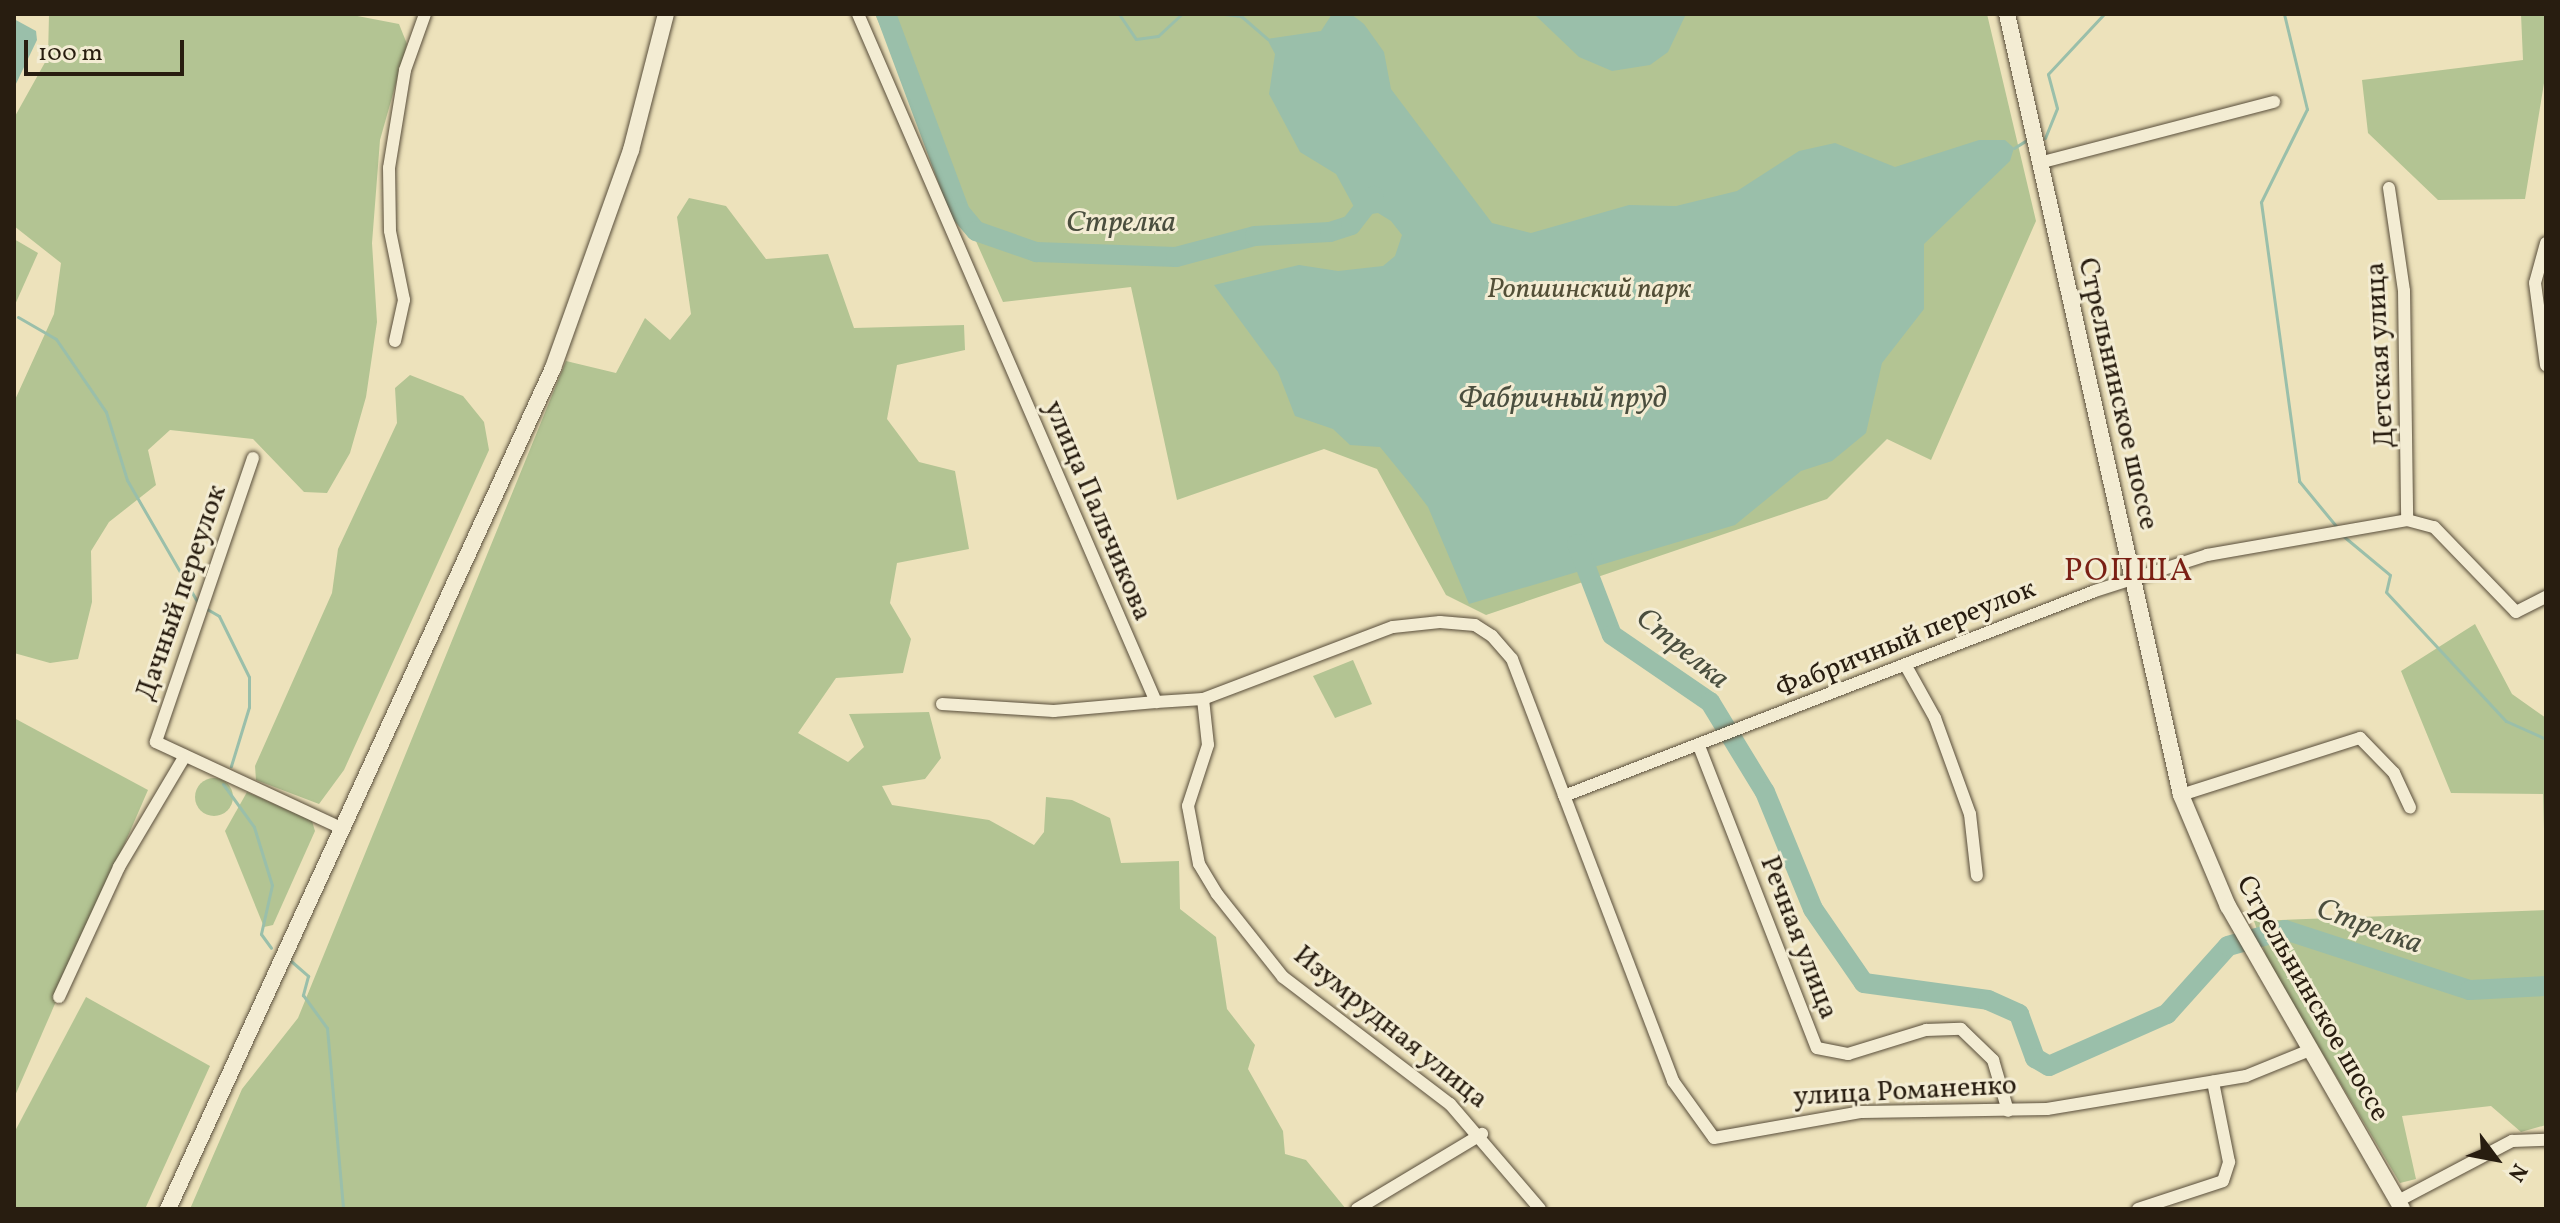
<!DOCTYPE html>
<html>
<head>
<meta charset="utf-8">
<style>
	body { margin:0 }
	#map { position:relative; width:2560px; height:1223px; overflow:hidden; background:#ede2bb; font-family:Vollkorn,serif }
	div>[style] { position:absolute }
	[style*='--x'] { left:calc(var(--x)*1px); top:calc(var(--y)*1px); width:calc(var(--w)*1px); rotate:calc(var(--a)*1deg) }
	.green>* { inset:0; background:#b3c493 }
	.round { border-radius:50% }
	.water>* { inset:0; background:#9abfaa }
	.stream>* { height:3px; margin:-1.5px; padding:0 1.5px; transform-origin:1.5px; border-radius:1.5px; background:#9abfaa }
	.river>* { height:20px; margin:-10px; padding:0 10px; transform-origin:10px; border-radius:10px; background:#9abfaa }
	.roads { filter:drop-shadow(0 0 2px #594e3b) drop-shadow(0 0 2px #594e3b) }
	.street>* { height:12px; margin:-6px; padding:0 6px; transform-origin:6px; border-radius:6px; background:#f3ecd3 }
	.secondary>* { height:16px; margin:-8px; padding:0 8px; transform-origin:8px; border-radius:8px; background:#f3ecd3 }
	span { translate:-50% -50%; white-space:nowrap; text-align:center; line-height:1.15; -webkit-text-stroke:6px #f3ecd3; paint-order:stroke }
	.park-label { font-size:28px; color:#524f37; font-style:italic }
	.street-label { font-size:28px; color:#281d10 }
	.water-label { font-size:30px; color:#4a4e3e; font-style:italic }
	.quarter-label { font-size:32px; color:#7a1f14; letter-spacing:2px }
	.frame { position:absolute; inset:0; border:16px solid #281d10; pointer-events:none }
	.north { position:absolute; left:2456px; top:1119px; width:80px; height:80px; -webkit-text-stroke:6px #f3ecd3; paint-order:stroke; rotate:122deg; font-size:22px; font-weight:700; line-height:32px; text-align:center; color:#281d10 }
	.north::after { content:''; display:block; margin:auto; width:28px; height:36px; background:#281d10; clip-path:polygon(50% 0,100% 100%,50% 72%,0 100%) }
	.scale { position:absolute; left:24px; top:40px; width:160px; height:36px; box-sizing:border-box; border:4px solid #281d10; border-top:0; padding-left:10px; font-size:24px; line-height:28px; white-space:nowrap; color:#281d10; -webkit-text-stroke:6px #f3ecd3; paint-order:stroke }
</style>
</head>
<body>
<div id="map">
	<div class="green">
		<i style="clip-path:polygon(49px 14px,347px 14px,399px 24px,407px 44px,380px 140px,372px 243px,377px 322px,366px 397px,350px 453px,327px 493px,304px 492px,253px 439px,170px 430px,148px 450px,156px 485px,109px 522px,91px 551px,92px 602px,78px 659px,50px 663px,14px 653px,14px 402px,54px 314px,61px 263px,14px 226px,14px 118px,48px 57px)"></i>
		<i style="clip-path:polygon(875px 14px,1987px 14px,2036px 221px,1931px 460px,1887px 439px,1827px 499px,1486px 615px,1446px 595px,1377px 469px,1324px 449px,1177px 500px,1131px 287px,1003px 302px)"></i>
		<i style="clip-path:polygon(2521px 14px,2546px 14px,2546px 71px,2525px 199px,2438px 200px,2368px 133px,2362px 80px,2523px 60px)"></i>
		<i style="clip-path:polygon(689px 198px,726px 206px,766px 259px,828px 254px,854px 328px,964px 325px,965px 350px,897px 365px,887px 419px,919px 462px,955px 471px,969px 549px,897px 563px,890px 603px,911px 639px,903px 673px,836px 678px,798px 733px,848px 762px,864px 747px,849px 714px,929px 712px,941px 758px,925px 779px,882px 786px,892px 805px,989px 820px,1034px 845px,1044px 832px,1046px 797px,1072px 800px,1110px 818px,1121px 863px,1179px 861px,1180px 909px,1216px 937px,1227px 1009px,1255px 1045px,1248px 1069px,1283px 1131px,1285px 1154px,1306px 1160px,1346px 1209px,190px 1209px,242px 1089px,298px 1018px,566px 361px,616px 373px,645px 318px,670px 340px,691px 314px,677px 217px)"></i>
		<i style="clip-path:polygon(14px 239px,38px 253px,14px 307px)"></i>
		<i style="clip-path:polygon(410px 375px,463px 396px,484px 422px,489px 450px,344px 770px,319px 804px,256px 780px,255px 766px,332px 593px,338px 549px,397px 423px,395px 388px)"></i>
		<i style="clip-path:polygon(2475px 624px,2512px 694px,2546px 718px,2546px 900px,2543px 794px,2451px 793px,2401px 671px)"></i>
		<i style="clip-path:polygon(1353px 660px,1372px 704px,1335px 718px,1313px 676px)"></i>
		<i style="clip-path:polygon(14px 718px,148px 790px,14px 1098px)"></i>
		<i class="round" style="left:195px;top:778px;width:38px;height:38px"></i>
		<i style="clip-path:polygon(247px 792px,312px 821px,315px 831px,273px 925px,264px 927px,225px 831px)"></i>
		<i style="clip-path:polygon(2546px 910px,2546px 1125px,2521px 1132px,2491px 1106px,2402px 1116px,2416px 1179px,2400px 1183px,2268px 962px,2254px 921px)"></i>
		<i style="clip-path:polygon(86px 997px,210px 1066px,145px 1209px,14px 1209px,14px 1133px)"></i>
	</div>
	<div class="water">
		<i style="clip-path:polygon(1332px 14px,1351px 14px,1364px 24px,1384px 52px,1391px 89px,1492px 223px,1531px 233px,1629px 205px,1676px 206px,1737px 191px,1799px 151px,1835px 143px,1895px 167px,1979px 140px,2005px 140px,2014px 148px,2010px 161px,1924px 244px,1924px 309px,1882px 363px,1866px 433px,1832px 461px,1801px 471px,1735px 525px,1469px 604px,1428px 507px,1412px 486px,1380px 447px,1350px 445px,1333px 429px,1295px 416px,1278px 372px,1214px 285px,1299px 265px,1338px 271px,1383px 266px,1395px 256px,1402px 235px,1391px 221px,1378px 213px,1359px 216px,1336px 174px,1300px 152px,1269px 94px,1275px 54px,1267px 39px,1321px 31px)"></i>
		<i style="clip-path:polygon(1534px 14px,1686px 14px,1668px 52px,1650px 65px,1612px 71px,1579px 57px)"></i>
		<i style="clip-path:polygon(14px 19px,36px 31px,37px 40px,14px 88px)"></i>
	</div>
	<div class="stream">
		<i style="--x:1119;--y:14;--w:30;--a:56"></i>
		<i style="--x:1136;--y:39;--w:22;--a:-8"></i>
		<i style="--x:1158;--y:36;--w:33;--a:-43"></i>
		<i style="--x:1195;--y:14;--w:23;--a:0"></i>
		<i style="--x:1224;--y:14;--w:17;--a:7"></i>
		<i style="--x:1241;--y:16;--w:35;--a:41"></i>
		<i style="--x:2284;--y:14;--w:98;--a:76.4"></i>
		<i style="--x:2307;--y:109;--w:104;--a:116.3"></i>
		<i style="--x:2261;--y:202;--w:282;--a:82.2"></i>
		<i style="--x:2299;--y:481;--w:58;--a:50.6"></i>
		<i style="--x:2045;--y:138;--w:32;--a:-68"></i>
		<i style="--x:2057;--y:108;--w:35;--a:-105"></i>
		<i style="--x:2048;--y:74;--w:82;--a:-47"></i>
		<i style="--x:2014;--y:148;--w:13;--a:-32"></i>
		<i style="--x:18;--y:317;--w:44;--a:30.1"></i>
		<i style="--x:56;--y:339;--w:88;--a:55.6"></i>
		<i style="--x:106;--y:412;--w:71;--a:72.8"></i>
		<i style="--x:127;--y:480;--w:140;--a:60"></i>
		<i style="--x:2342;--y:535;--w:62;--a:39.8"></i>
		<i style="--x:2390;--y:575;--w:17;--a:103"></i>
		<i style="--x:2386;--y:592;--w:176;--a:47.1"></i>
		<i style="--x:2506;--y:721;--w:44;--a:24.2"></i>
		<i style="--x:207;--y:609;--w:14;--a:30"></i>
		<i style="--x:219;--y:616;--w:68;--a:63.8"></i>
		<i style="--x:249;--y:677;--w:30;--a:90"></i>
		<i style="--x:249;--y:707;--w:62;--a:107"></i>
		<i style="--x:223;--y:784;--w:53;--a:54.2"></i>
		<i style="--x:254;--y:827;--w:61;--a:72.8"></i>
		<i style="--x:272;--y:885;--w:50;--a:102.7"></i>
		<i style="--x:261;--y:934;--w:17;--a:54"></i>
		<i style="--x:291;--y:961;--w:23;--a:41"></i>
		<i style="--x:308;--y:976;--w:20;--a:105"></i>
		<i style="--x:303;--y:995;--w:41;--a:54"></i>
		<i style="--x:327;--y:1028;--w:182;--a:84.9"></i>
	</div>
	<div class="river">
		<i style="--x:886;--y:14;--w:211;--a:69.5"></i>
		<i style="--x:960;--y:212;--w:25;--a:50"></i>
		<i style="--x:976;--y:231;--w:64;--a:19.3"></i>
		<i style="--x:1036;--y:252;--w:140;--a:2"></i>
		<i style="--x:1176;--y:257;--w:82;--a:-14.9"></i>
		<i style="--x:1255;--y:236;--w:75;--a:-3.1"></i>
		<i style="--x:1330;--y:232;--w:22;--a:-18"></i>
		<i style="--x:1351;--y:225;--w:37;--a:-52"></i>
		<i style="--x:1577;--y:544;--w:97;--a:69"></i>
		<i style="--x:1612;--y:635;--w:119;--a:34.4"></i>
		<i style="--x:1710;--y:702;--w:105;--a:58.6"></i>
		<i style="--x:1765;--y:792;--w:126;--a:67.7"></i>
		<i style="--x:1813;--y:909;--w:90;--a:55.4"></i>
		<i style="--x:1864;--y:983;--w:125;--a:7.8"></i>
		<i style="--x:1988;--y:1000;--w:34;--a:24"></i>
		<i style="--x:2019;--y:1014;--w:47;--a:70"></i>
		<i style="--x:2035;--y:1058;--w:16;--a:30"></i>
		<i style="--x:2049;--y:1066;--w:129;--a:-23.8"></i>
		<i style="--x:2167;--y:1014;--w:91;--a:-48.1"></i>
		<i style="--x:2228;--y:946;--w:59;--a:-15.7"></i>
		<i style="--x:2285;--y:930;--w:194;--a:18"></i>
		<i style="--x:2470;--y:990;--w:76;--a:-3"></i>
	</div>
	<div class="roads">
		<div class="street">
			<i style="--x:858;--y:14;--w:750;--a:66.58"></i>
			<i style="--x:1156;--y:702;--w:47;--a:-3.7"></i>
			<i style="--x:1203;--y:699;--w:203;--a:-20.8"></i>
			<i style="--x:1393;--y:627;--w:47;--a:-6.1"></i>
			<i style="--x:1440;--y:622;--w:35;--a:5"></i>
			<i style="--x:1475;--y:625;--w:20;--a:33"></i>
			<i style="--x:1492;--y:636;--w:30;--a:49"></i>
			<i style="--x:1512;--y:659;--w:452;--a:69.1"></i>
			<i style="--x:1673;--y:1081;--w:70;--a:54.3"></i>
			<i style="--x:1714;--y:1138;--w:150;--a:-10"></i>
			<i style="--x:1862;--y:1112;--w:185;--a:-0.9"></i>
			<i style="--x:2047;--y:1109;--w:202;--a:-9.4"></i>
			<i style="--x:2246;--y:1076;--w:69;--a:-22.1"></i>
			<i style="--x:2039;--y:163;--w:243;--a:-14.6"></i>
			<i style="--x:2389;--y:188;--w:104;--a:81.7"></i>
			<i style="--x:2404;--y:291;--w:229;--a:89.2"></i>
			<i style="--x:2546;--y:243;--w:41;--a:105.4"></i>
			<i style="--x:2535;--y:283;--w:83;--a:82.4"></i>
			<i style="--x:395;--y:341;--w:42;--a:-77.6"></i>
			<i style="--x:404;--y:300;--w:70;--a:-101.5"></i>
			<i style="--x:390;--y:231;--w:63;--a:-90.9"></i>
			<i style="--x:389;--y:168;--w:99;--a:-80.7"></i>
			<i style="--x:405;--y:70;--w:59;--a:-70.3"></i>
			<i style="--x:253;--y:458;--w:300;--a:108.9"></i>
			<i style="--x:156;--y:742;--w:202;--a:24.9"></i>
			<i style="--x:1906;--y:666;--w:60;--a:60.9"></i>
			<i style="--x:1935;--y:718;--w:102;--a:70"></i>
			<i style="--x:1970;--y:814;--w:62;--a:83.6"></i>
			<i style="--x:1203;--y:699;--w:46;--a:83.8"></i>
			<i style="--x:1208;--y:745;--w:64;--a:108.2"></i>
			<i style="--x:1188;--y:806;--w:59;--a:79.3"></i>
			<i style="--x:1199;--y:864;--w:35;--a:59"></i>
			<i style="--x:1217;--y:894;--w:106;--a:51.5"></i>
			<i style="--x:1283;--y:977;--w:210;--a:37.3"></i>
			<i style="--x:1450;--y:1104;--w:138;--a:49.4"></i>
			<i style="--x:942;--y:704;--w:112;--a:3.6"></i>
			<i style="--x:1054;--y:711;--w:102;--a:-5"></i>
			<i style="--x:1699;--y:746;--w:324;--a:68.7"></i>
			<i style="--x:1817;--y:1048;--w:32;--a:11"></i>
			<i style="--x:1848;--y:1054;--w:82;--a:-17.1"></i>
			<i style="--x:1926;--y:1030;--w:35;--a:-2"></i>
			<i style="--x:1961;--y:1029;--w:45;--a:44.1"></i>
			<i style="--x:1993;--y:1060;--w:53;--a:73.6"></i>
			<i style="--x:2181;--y:795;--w:188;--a:-17.7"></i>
			<i style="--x:2360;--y:738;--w:49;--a:45.8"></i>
			<i style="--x:2394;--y:773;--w:38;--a:65"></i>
			<i style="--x:1564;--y:796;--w:569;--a:-21.11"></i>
			<i style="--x:2095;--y:591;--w:118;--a:-17.8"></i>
			<i style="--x:2207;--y:555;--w:203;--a:-9.9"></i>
			<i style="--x:2407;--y:520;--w:28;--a:15"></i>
			<i style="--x:2434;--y:527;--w:118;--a:46"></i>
			<i style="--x:2516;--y:612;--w:34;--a:-27"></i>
			<i style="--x:59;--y:997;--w:143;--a:-65.2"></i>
			<i style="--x:119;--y:867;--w:129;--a:-59.3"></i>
			<i style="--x:2398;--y:1201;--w:129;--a:-27.8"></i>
			<i style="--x:2512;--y:1141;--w:34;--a:-2"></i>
			<i style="--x:1357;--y:1209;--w:146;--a:-31"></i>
			<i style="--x:2138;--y:1209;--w:89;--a:-18.2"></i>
			<i style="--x:2223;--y:1181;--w:20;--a:-72"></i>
			<i style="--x:2229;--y:1162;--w:82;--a:-101.3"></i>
		</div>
		<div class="secondary">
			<i style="--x:2007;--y:14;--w:800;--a:77.44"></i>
			<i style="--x:2181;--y:795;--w:121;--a:67.1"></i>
			<i style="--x:2228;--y:906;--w:349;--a:60.1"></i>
			<i style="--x:168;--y:1209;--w:925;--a:-65.4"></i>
			<i style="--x:553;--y:368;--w:232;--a:-70.3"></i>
			<i style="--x:631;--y:150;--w:140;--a:-75.6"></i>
		</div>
	</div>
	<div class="park-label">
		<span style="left:1589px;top:290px">Ропшинский парк</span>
	</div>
	<div class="street-label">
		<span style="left:2381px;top:355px;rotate:-93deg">Детская улица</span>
		<span style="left:2117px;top:394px;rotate:77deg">Стрельнинское шоссе</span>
		<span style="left:1097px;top:511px;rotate:67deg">улица Пальчикова</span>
		<span style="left:182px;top:593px;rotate:-71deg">Дачный переулок</span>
		<span style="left:1906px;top:640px;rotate:-22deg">Фабричный переулок</span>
		<span style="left:1798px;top:938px;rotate:69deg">Речная улица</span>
		<span style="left:2312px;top:999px;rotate:60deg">Стрельнинское шоссе</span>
		<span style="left:1390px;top:1028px;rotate:39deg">Изумрудная улица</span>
		<span style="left:1905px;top:1092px;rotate:-3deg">улица Романенко</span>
	</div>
	<div class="water-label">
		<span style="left:1121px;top:223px">Стрелка</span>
		<span style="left:1562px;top:399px">Фабричный пруд</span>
		<span style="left:1682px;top:649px;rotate:39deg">Стрелка</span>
		<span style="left:2369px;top:927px;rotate:20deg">Стрелка</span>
	</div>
	<div class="quarter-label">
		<span style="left:2129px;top:572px">РОПША</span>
	</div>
	<div class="frame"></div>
	<div class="north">N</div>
	<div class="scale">100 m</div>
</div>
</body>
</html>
